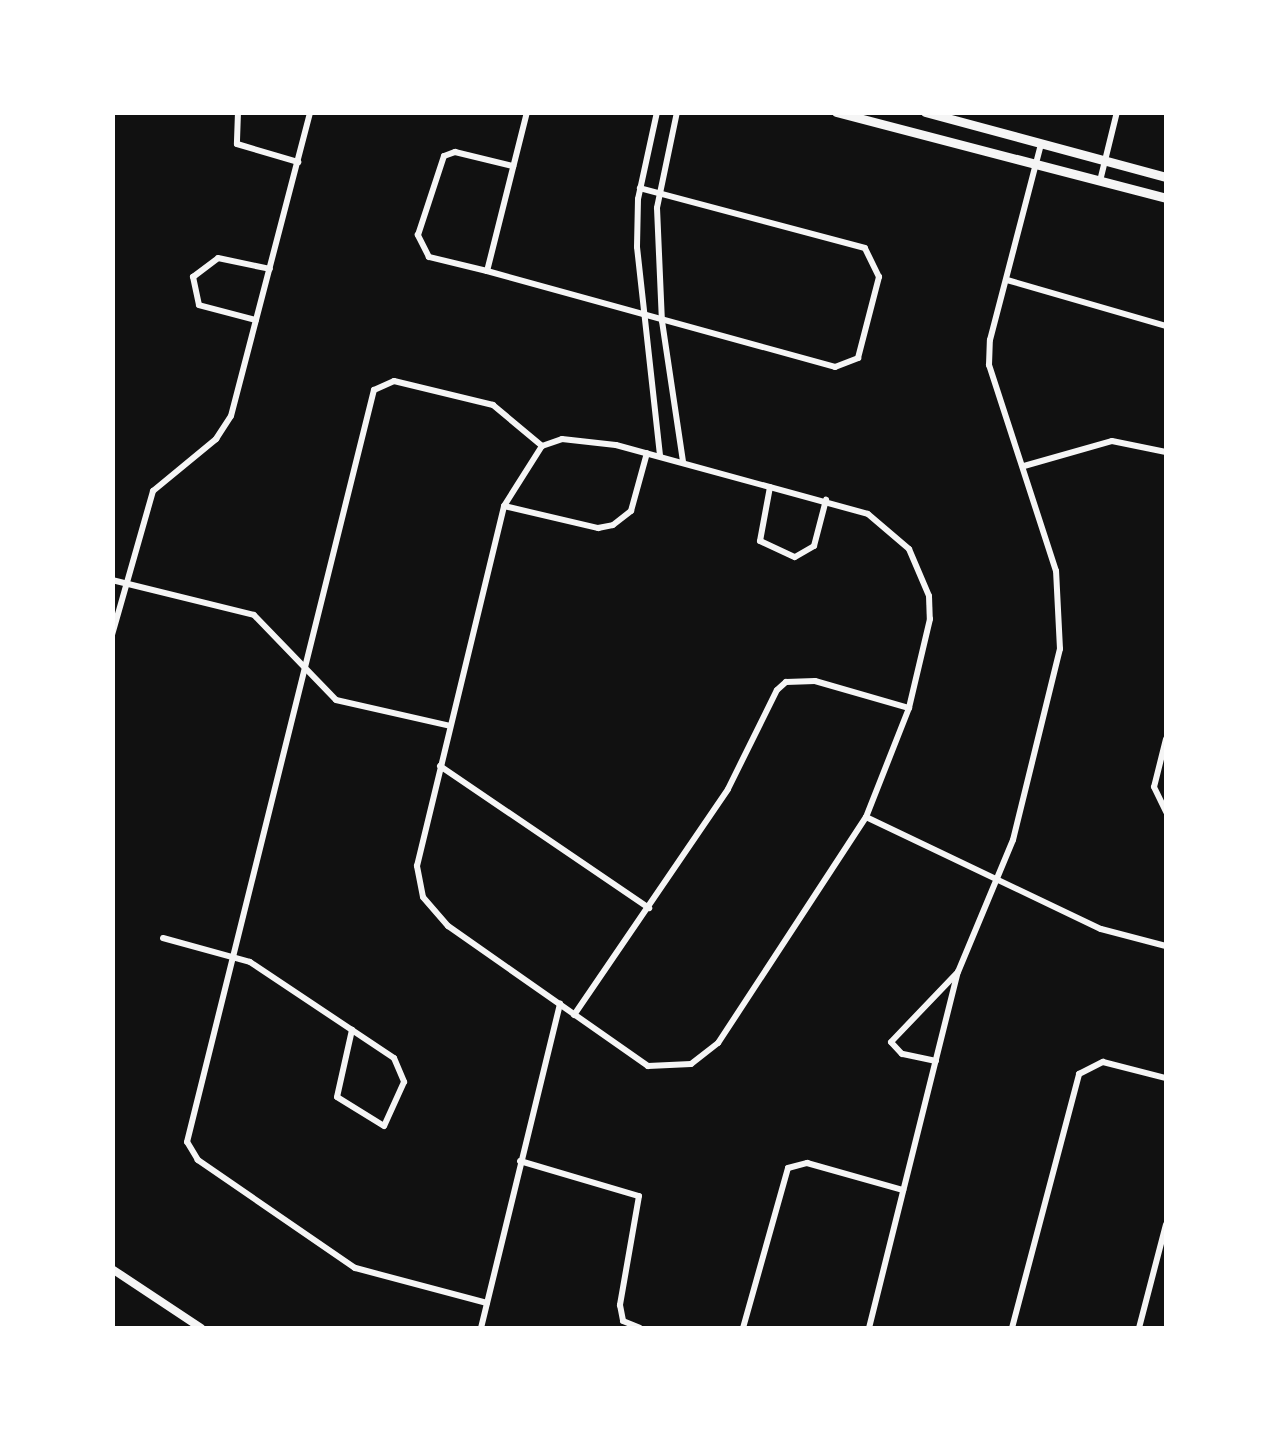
<!DOCTYPE html>
<html>
<head>
<meta charset="utf-8">
<style>
	body { margin:0 }
	#map { position:relative; width:1279px; height:1441px; overflow:hidden; background:#111; font-family:Jost,sans-serif }
	div>[style] { position:absolute }
	[style*='--x'] { left:calc(var(--x)*1px); top:calc(var(--y)*1px); width:calc(var(--w)*1px); rotate:calc(var(--a)*1deg) }
	.minor>* { height:6px; margin:-3px; padding:0 3px; transform-origin:3px; border-radius:3px; background:#f5f5f5 }
	.tertiary>* { height:8px; margin:-4px; padding:0 4px; transform-origin:4px; border-radius:4px; background:#f5f5f5 }
	.primary>* { height:9px; margin:-4.5px; padding:0 4.5px; transform-origin:4.5px; border-radius:4.5px; background:#f5f5f5 }
	span { translate:-50% -50%; white-space:nowrap; text-align:center; line-height:1.15; -webkit-text-stroke:8px #fff; paint-order:stroke }
	.frame { position:absolute; inset:0; border:115px solid #fff; pointer-events:none }
</style>
</head>
<body>
<div id="map">
	<div class="minor">
		<i style="--x:238;--y:112;--w:32;--a:92"></i>
		<i style="--x:237;--y:144;--w:64;--a:16.4"></i>
		<i style="--x:527;--y:112;--w:164;--a:104.1"></i>
		<i style="--x:487;--y:271;--w:361;--a:15.4"></i>
		<i style="--x:835;--y:367;--w:25;--a:-21"></i>
		<i style="--x:858;--y:358;--w:84;--a:-75.5"></i>
		<i style="--x:879;--y:277;--w:32;--a:-116"></i>
		<i style="--x:865;--y:248;--w:233;--a:-165.1"></i>
		<i style="--x:657;--y:112;--w:89;--a:102.3"></i>
		<i style="--x:638;--y:199;--w:48;--a:91.2"></i>
		<i style="--x:637;--y:247;--w:210;--a:83.7"></i>
		<i style="--x:677;--y:112;--w:98;--a:101.8"></i>
		<i style="--x:657;--y:208;--w:113;--a:87.5"></i>
		<i style="--x:662;--y:321;--w:143;--a:81.5"></i>
		<i style="--x:1100;--y:181;--w:71;--a:-76.2"></i>
		<i style="--x:487;--y:271;--w:60;--a:-166.4"></i>
		<i style="--x:429;--y:257;--w:25;--a:-117"></i>
		<i style="--x:418;--y:235;--w:83;--a:-71.8"></i>
		<i style="--x:444;--y:156;--w:12;--a:-20"></i>
		<i style="--x:455;--y:152;--w:60;--a:13.6"></i>
		<i style="--x:1007;--y:280;--w:166;--a:16.1"></i>
		<i style="--x:256;--y:320;--w:59;--a:-165.3"></i>
		<i style="--x:199;--y:305;--w:29;--a:-102"></i>
		<i style="--x:193;--y:277;--w:31;--a:-37"></i>
		<i style="--x:218;--y:258;--w:53;--a:11.9"></i>
		<i style="--x:562;--y:439;--w:54;--a:6.3"></i>
		<i style="--x:616;--y:445;--w:261;--a:15.3"></i>
		<i style="--x:868;--y:514;--w:54;--a:40.5"></i>
		<i style="--x:909;--y:549;--w:51;--a:66.9"></i>
		<i style="--x:929;--y:596;--w:23;--a:88"></i>
		<i style="--x:930;--y:619;--w:91;--a:103.3"></i>
		<i style="--x:909;--y:708;--w:117;--a:111.5"></i>
		<i style="--x:866;--y:817;--w:270;--a:123.2"></i>
		<i style="--x:718;--y:1043;--w:34;--a:142"></i>
		<i style="--x:691;--y:1064;--w:43;--a:177.3"></i>
		<i style="--x:648;--y:1066;--w:244;--a:-145"></i>
		<i style="--x:448;--y:926;--w:38;--a:-131"></i>
		<i style="--x:423;--y:897;--w:32;--a:-101"></i>
		<i style="--x:417;--y:866;--w:370;--a:-76.4"></i>
		<i style="--x:504;--y:506;--w:71;--a:-57.7"></i>
		<i style="--x:542;--y:446;--w:21;--a:-19"></i>
		<i style="--x:1024;--y:466;--w:91;--a:-15.9"></i>
		<i style="--x:1112;--y:441;--w:55;--a:11.5"></i>
		<i style="--x:770;--y:487;--w:55;--a:100.5"></i>
		<i style="--x:760;--y:541;--w:38;--a:25"></i>
		<i style="--x:795;--y:557;--w:22;--a:-30"></i>
		<i style="--x:814;--y:546;--w:48;--a:-75.4"></i>
		<i style="--x:504;--y:506;--w:97;--a:13.2"></i>
		<i style="--x:598;--y:528;--w:15;--a:-11"></i>
		<i style="--x:613;--y:525;--w:23;--a:-38"></i>
		<i style="--x:631;--y:511;--w:60;--a:-74.6"></i>
		<i style="--x:112;--y:580;--w:146;--a:13.8"></i>
		<i style="--x:254;--y:615;--w:118;--a:46"></i>
		<i style="--x:336;--y:700;--w:117;--a:12.8"></i>
		<i style="--x:112;--y:635;--w:150;--a:-74.1"></i>
		<i style="--x:153;--y:491;--w:82;--a:-39.5"></i>
		<i style="--x:216;--y:439;--w:27;--a:-57"></i>
		<i style="--x:231;--y:416;--w:314;--a:-75.4"></i>
		<i style="--x:1166;--y:739;--w:49;--a:104"></i>
		<i style="--x:1154;--y:787;--w:28;--a:64"></i>
		<i style="--x:440;--y:766;--w:253;--a:34.2"></i>
		<i style="--x:866;--y:817;--w:260;--a:25.5"></i>
		<i style="--x:1101;--y:929;--w:67;--a:14.7"></i>
		<i style="--x:163;--y:938;--w:90;--a:15.4"></i>
		<i style="--x:250;--y:962;--w:173;--a:33.7"></i>
		<i style="--x:394;--y:1058;--w:26;--a:67"></i>
		<i style="--x:404;--y:1082;--w:48;--a:114.4"></i>
		<i style="--x:384;--y:1126;--w:55;--a:-148.3"></i>
		<i style="--x:337;--y:1097;--w:69;--a:-77.4"></i>
		<i style="--x:574;--y:1015;--w:273;--a:-55.7"></i>
		<i style="--x:728;--y:789;--w:110;--a:-63.7"></i>
		<i style="--x:777;--y:690;--w:12;--a:-42"></i>
		<i style="--x:786;--y:682;--w:29;--a:-2"></i>
		<i style="--x:815;--y:681;--w:98;--a:16"></i>
		<i style="--x:936;--y:1061;--w:35;--a:-168"></i>
		<i style="--x:902;--y:1054;--w:16;--a:-133"></i>
		<i style="--x:891;--y:1042;--w:95;--a:-46.3"></i>
		<i style="--x:520;--y:1161;--w:124;--a:16.4"></i>
		<i style="--x:639;--y:1196;--w:111;--a:99.9"></i>
		<i style="--x:620;--y:1305;--w:16;--a:79"></i>
		<i style="--x:623;--y:1321;--w:18;--a:22"></i>
		<i style="--x:487;--y:1303;--w:137;--a:-165.1"></i>
		<i style="--x:355;--y:1268;--w:191;--a:-145.5"></i>
		<i style="--x:198;--y:1160;--w:21;--a:-121"></i>
		<i style="--x:187;--y:1142;--w:775;--a:-76.04"></i>
		<i style="--x:374;--y:390;--w:22;--a:-24"></i>
		<i style="--x:394;--y:381;--w:102;--a:13.6"></i>
		<i style="--x:493;--y:405;--w:64;--a:39.9"></i>
		<i style="--x:481;--y:1328;--w:334;--a:-76.3"></i>
		<i style="--x:743;--y:1328;--w:166;--a:-74.3"></i>
		<i style="--x:788;--y:1168;--w:20;--a:-15"></i>
		<i style="--x:807;--y:1163;--w:100;--a:15.7"></i>
		<i style="--x:869;--y:1328;--w:367;--a:-76"></i>
		<i style="--x:958;--y:972;--w:143;--a:-67.4"></i>
		<i style="--x:1013;--y:840;--w:197;--a:-76.2"></i>
		<i style="--x:1060;--y:649;--w:78;--a:-92.9"></i>
		<i style="--x:1056;--y:571;--w:217;--a:-108"></i>
		<i style="--x:989;--y:365;--w:25;--a:-88"></i>
		<i style="--x:990;--y:340;--w:203;--a:-75.4"></i>
		<i style="--x:1012;--y:1328;--w:263;--a:-75.2"></i>
		<i style="--x:1079;--y:1074;--w:27;--a:-27"></i>
		<i style="--x:1103;--y:1062;--w:65;--a:14.3"></i>
		<i style="--x:1139;--y:1328;--w:107;--a:-75.4"></i>
	</div>
	<div class="tertiary">
		<i style="--x:112;--y:1269;--w:107;--a:33.5"></i>
	</div>
	<div class="primary">
		<i style="--x:836;--y:112;--w:341;--a:14.6"></i>
		<i style="--x:925;--y:112;--w:250;--a:15.1"></i>
	</div>
	<div class="frame"></div>
</div>
</body>
</html>
